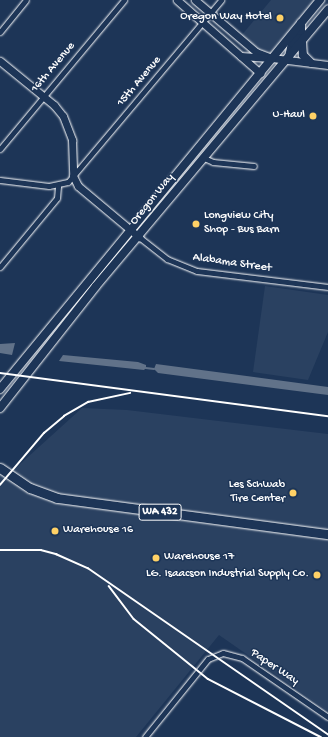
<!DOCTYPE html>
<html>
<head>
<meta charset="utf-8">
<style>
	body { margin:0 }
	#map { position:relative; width:328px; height:737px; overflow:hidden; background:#1d3557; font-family:"Gochi Hand",sans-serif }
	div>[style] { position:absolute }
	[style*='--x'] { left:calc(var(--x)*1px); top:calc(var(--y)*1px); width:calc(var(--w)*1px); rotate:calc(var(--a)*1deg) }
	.built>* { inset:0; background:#2a4161 }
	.water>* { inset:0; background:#617289 }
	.stream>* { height:1.5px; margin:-0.75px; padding:0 0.75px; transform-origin:0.75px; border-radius:0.75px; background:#617289 }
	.roads { filter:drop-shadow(0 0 1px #fff) drop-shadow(0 0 1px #fff) }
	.street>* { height:5px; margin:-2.5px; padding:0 2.5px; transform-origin:2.5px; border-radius:2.5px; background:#1d3557 }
	.secondary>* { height:7px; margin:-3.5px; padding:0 3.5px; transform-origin:3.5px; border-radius:3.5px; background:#1d3557 }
	.primary>* { height:8px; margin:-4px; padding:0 4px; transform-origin:4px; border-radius:4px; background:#1d3557 }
	.highway>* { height:9px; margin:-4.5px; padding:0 4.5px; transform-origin:4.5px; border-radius:4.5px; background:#1d3557 }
	.rail>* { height:1.5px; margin:-0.75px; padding:0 0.75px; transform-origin:0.75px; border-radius:0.75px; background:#fff }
	.dots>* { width:11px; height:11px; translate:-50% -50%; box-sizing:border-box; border:2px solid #1d3557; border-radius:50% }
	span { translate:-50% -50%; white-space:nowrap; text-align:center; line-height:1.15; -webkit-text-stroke:3px #1d3557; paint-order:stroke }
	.shield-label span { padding:1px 3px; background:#1d3557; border:1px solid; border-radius:3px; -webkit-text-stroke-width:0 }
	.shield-label { font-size:11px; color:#fff; font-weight:700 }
	.poi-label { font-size:12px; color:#fff }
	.right { translate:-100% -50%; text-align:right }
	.left { translate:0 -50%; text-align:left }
	.street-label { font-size:12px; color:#fff }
</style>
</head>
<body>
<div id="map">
	<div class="built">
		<i style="clip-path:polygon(271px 0,316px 0,272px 53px,260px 51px,241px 36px)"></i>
		<i style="clip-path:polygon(265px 286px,328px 295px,328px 332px,308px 380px,253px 372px)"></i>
		<i style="clip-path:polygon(82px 408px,127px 410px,328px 434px,328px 711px,219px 635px,136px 737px,0 737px,0 468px,8px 475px)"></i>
	</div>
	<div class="water">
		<i style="clip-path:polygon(15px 343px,12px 355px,0 353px,0 344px)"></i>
		<i style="clip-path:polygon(63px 355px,138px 362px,146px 365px,146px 368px,144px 370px,59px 361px)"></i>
		<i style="clip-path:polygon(156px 364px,328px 387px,328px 395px,158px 373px,154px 369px)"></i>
	</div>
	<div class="stream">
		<i style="--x:146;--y:368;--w:8;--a:7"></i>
	</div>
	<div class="roads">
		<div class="street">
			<i style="--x:0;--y:32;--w:41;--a:-50.9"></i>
			<i style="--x:0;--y:149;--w:194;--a:-50.2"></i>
			<i style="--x:204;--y:158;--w:10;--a:24"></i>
			<i style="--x:213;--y:162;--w:41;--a:5.6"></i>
			<i style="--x:0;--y:180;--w:49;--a:7"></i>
			<i style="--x:49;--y:186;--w:19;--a:-12"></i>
			<i style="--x:68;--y:182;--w:238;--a:-49.9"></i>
			<i style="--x:139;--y:237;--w:36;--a:38"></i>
			<i style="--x:167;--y:259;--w:32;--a:22"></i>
			<i style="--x:197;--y:271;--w:132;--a:7"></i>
			<i style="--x:0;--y:267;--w:89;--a:-50.4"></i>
			<i style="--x:57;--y:198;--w:12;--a:-85"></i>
			<i style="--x:145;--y:737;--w:100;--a:-51.1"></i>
			<i style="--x:208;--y:659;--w:16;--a:-22"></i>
			<i style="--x:223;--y:653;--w:20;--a:15"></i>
			<i style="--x:242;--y:658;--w:104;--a:34.5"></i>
		</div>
		<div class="secondary">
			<i style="--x:177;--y:0;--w:111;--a:41.3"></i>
			<i style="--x:195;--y:0;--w:80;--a:40.4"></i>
			<i style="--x:256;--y:52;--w:17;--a:21"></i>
			<i style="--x:272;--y:58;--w:56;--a:7.1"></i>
			<i style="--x:241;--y:56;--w:29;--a:4"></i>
			<i style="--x:0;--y:61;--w:70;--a:39.2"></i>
			<i style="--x:54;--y:105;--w:14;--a:51"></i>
			<i style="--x:63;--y:116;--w:26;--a:69"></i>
			<i style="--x:72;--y:140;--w:36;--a:88"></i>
			<i style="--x:73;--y:176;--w:11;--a:63"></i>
			<i style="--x:78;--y:186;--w:80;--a:39.9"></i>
		</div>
		<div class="primary">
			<i style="--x:302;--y:42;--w:13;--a:86"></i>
			<i style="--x:303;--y:55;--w:11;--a:45"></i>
			<i style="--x:289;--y:57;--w:14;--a:-78"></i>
			<i style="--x:292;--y:43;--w:15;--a:-53"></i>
			<i style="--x:301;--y:31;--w:8;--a:-90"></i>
			<i style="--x:0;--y:389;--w:504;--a:-50.56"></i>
			<i style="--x:0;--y:408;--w:155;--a:-51.8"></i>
			<i style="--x:96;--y:286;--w:361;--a:-50"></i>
		</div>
		<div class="highway">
			<i style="--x:0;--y:468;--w:36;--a:34"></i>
			<i style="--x:30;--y:488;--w:29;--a:20"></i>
			<i style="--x:57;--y:498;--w:273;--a:7.6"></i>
		</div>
	</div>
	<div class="rail">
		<i style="--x:0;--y:373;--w:331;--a:7.5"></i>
		<i style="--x:0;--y:485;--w:68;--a:-49.8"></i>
		<i style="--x:44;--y:433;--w:26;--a:-40"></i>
		<i style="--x:64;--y:416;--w:28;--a:-30"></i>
		<i style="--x:88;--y:402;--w:43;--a:-12.1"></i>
		<i style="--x:0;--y:550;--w:41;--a:0"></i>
		<i style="--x:41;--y:550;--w:16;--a:15"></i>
		<i style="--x:56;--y:554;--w:35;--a:24"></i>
		<i style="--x:88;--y:568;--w:292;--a:34.7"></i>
		<i style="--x:109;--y:586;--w:41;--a:52.9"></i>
		<i style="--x:134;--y:619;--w:95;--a:39"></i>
		<i style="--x:208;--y:679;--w:127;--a:27.2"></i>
	</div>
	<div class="dots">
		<i style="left:280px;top:18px;background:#ffd166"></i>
		<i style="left:313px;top:116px;background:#ffd166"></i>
		<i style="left:196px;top:224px;background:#ffd166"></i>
		<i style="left:293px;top:493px;background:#ffd166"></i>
		<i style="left:55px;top:531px;background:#ffd166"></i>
		<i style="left:156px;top:558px;background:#ffd166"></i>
		<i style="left:317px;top:575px;background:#ffd166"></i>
	</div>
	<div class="shield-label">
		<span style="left:160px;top:512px">WA 432</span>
	</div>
	<div class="poi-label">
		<span class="right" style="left:272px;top:18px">Oregon Way Hotel</span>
		<span class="right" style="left:305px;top:116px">U-Haul</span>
		<span class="left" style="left:204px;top:224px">Longview City<br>Shop - Bus Barn</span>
		<span class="right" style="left:285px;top:493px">Les Schwab<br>Tire Center</span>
		<span class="left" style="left:63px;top:531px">Warehouse 16</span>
		<span class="left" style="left:164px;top:558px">Warehouse 17</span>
		<span class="right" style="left:309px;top:575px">LG. Isaacson Industrial Supply Co.</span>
	</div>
	<div class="street-label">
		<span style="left:54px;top:68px;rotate:-50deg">16th Avenue</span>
		<span style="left:140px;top:82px;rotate:-50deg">15th Avenue</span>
		<span style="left:153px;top:200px;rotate:-51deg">Oregon Way</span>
		<span style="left:232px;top:264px;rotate:8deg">Alabama Street</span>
		<span style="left:274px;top:668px;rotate:34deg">Paper Way</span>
	</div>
</div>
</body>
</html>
